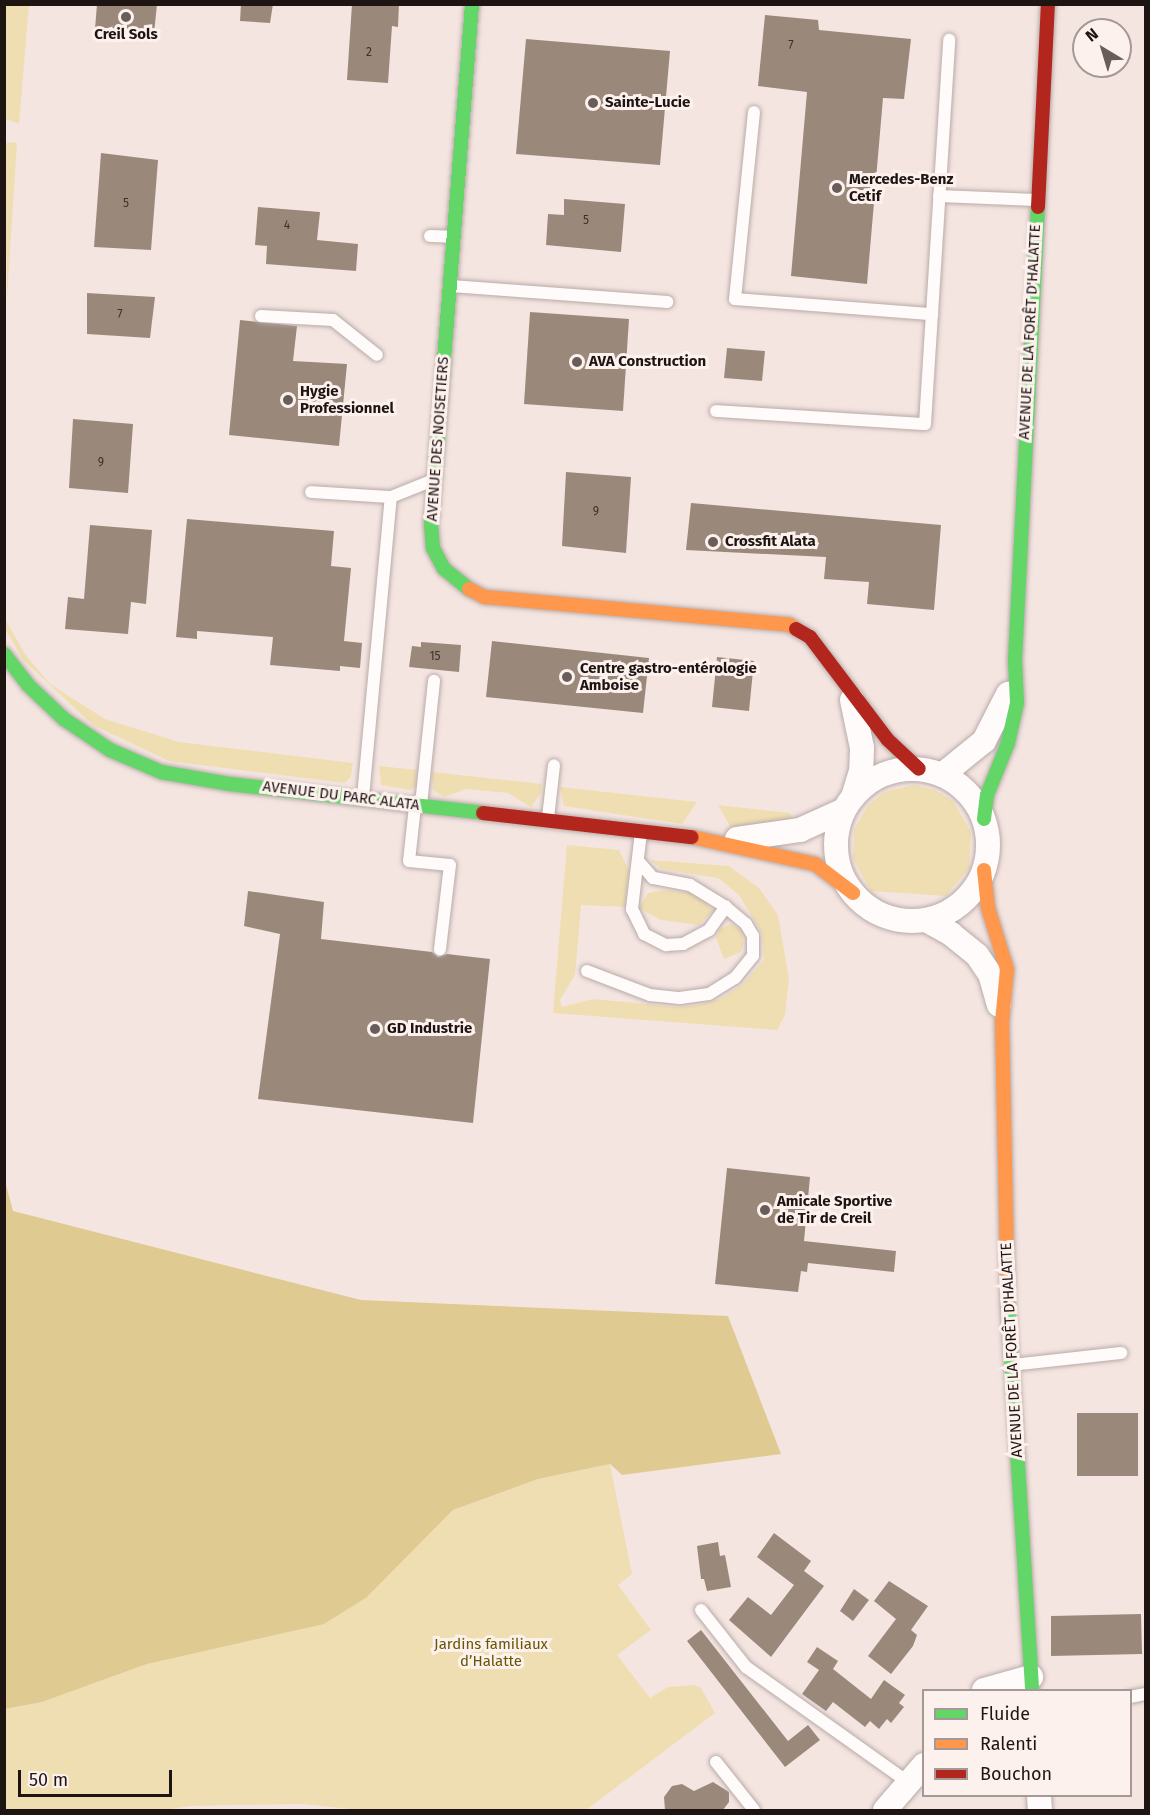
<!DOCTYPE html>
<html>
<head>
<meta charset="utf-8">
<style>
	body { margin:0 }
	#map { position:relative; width:1150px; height:1815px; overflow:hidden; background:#f5e5e1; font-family:"Fira Sans",sans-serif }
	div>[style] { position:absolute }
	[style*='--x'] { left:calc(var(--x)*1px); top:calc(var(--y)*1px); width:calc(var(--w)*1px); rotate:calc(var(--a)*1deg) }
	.green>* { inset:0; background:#f0deb3 }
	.forest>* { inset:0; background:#dfcb91 }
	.building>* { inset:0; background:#9a897b }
	.roads { filter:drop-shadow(0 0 2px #b7aba8) drop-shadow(0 0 2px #b7aba8) }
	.lane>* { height:12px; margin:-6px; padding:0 6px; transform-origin:6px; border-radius:6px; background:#fefbfa }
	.street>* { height:24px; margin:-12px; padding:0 12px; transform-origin:12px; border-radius:12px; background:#fefbfa }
	.street>.ring { margin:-12px; padding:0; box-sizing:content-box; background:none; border:24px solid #fefbfa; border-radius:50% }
	.fast>* { height:14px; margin:-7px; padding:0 7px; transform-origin:7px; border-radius:7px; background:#63d668 }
	.slow>* { height:14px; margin:-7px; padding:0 7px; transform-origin:7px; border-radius:7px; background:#ff974d }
	.jam>* { height:14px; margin:-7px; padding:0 7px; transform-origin:7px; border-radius:7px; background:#b3261e }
	.dots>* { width:16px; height:16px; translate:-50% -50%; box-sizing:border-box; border:3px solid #fdf1ee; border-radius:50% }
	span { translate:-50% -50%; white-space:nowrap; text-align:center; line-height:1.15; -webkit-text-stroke:6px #fdf1ee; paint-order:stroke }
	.number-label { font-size:12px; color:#3d312c }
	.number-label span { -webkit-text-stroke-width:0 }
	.poi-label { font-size:15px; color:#1e1412; font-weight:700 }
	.left { translate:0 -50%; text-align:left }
	.street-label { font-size:15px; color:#1e1412 }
	.park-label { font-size:15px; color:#665703 }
	.frame { position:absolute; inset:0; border:6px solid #1e1412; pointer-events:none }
	.legend { position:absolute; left:922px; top:1689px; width:210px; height:108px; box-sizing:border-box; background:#fdf1ee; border:2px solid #a49996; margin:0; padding:8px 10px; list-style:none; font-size:18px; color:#1e1412 }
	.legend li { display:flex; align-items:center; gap:12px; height:30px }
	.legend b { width:30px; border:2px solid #a49996 }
	.north { position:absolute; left:1072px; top:18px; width:60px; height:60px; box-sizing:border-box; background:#fdf1ee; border:2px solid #a49996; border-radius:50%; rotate:322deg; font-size:16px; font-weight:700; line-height:24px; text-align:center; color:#1e1412 }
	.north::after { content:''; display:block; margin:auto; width:21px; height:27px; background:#695d5a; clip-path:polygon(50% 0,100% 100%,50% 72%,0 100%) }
	.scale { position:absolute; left:18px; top:1770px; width:154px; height:27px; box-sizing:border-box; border:3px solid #1e1412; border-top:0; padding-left:8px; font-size:18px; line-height:21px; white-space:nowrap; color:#1e1412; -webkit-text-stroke:4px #fdf1ee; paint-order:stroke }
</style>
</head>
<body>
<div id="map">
	<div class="green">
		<i style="clip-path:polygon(5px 5px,29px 5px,19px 124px,5px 119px)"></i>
		<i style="clip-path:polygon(11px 142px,17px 143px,7px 299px,4px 144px)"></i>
		<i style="clip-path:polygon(4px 617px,25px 654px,50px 684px,105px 719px,179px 742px,353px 763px,351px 776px,345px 783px,169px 761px,93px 725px,23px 660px,5px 629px)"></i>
		<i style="clip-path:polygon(379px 766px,417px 770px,416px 786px,411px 790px,381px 785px)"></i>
		<i style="clip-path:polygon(432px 772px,542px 784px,541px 793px,531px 807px,508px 793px,466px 789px,444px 797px,433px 790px)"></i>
		<i style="clip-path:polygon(913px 785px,935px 790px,953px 801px,971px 832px,969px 868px,946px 896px,871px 891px,853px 859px,854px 830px,868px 805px,885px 792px)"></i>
		<i style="clip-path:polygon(560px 787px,697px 802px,682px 824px,564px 806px)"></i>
		<i style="clip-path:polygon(718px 805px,790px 813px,793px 823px,731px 828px)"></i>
		<i style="clip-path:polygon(567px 845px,619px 850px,629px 870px,625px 907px,581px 905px,575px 975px,560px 1000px,562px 1007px,593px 999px,677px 1007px,698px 1005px,720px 999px,742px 985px,764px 960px,762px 933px,739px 895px,718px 878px,661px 869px,650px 860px,729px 866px,759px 888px,778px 915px,789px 979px,785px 1015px,777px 1030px,553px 1013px)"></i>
		<i style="clip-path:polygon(665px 890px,699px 894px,713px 911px,699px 925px,661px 920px,639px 908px,648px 893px)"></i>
		<i style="clip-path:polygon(731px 924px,743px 931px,743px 945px,741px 952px,724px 959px,716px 938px,720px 929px)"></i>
		<i style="clip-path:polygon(610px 1464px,632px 1574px,618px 1585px,651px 1630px,617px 1655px,650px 1698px,668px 1687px,694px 1685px,701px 1688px,715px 1713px,586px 1810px,362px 1810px,301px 1804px,191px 1806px,163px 1810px,5px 1810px,5px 1709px,42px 1702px,147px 1664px,367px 1597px,453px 1510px,538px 1479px)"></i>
	</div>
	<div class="forest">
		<i style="clip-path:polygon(5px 1181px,13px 1211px,361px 1300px,728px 1316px,781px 1454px,622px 1475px,610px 1464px,538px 1479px,453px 1510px,367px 1597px,324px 1624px,147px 1664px,42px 1702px,5px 1709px)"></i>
	</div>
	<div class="building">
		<i style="clip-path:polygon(97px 4px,157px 4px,154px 34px,95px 29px)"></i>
		<i style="clip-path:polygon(241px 4px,273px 4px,270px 23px,240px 21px)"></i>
		<i style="clip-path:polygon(352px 4px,399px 4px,398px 27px,392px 26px,388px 83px,347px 80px)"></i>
		<i style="clip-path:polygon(765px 15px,818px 20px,819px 30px,911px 39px,904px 99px,883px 98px,867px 284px,791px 276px,807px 92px,758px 86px)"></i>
		<i style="clip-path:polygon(526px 39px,670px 51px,660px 165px,516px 154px)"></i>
		<i style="clip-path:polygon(101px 153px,158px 160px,151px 250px,94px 247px)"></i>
		<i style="clip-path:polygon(564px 199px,625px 204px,621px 252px,546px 245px,548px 214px,564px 215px)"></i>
		<i style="clip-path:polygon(258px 207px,320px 212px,317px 240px,358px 244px,356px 271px,266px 264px,267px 246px,255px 245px)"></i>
		<i style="clip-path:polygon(87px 293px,155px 297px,150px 338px,87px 334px)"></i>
		<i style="clip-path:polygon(530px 312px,629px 319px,623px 411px,524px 404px)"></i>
		<i style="clip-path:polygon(240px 320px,297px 326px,293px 361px,347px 364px,339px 446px,229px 435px)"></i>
		<i style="clip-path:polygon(727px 348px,765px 351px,762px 381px,724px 378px)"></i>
		<i style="clip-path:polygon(73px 419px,133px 424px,128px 493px,69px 488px)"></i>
		<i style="clip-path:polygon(566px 472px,631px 477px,626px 553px,562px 546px)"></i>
		<i style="clip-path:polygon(691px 503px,941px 525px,934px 610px,867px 604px,869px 582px,824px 579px,826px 557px,686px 550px)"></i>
		<i style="clip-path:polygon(187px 519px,334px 531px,331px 566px,351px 568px,344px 641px,362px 643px,360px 668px,340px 666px,340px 671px,270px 665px,273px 637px,197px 631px,197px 639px,176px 637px)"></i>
		<i style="clip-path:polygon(90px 525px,152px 530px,146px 604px,131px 602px,128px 634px,65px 629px,68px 597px,84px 599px)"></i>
		<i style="clip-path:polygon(492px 641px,649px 658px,643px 713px,486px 697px)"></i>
		<i style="clip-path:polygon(421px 642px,461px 645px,459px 672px,409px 667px,412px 646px,421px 647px)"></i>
		<i style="clip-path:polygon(717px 657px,754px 661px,749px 711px,712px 707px)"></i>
		<i style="clip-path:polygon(248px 891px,324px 902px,321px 939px,432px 952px,438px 957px,447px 954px,490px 959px,473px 1123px,258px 1099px,280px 934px,244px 926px)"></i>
		<i style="clip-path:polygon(727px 1168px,810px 1177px,804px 1241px,896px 1251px,894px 1272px,808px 1263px,807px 1272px,801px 1271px,798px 1292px,715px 1284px)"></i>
		<i style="clip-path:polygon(1077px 1413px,1138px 1413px,1138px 1476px,1077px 1476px)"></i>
		<i style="clip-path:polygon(774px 1533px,811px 1561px,804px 1571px,824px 1586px,771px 1657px,729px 1620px,748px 1597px,771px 1615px,794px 1585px,757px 1557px)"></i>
		<i style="clip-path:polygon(718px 1542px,720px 1556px,725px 1555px,731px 1587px,707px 1591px,704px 1579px,701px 1579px,697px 1546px)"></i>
		<i style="clip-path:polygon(889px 1581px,928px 1606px,911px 1630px,917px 1635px,913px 1646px,891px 1674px,868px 1656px,896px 1619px,874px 1601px)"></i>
		<i style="clip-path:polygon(854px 1589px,869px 1600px,853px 1621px,840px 1611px)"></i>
		<i style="clip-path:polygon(1141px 1614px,1142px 1654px,1051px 1656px,1051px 1616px)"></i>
		<i style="clip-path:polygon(701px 1630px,788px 1741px,808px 1725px,820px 1740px,785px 1767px,687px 1641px)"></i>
		<i style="clip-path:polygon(817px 1647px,838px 1661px,833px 1669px,871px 1699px,884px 1680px,905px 1695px,899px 1703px,904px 1707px,891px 1723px,887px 1719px,879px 1729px,870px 1721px,865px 1727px,833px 1702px,826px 1711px,802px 1694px,819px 1670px,807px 1662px)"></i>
		<i style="clip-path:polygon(713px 1782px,729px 1792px,729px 1802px,723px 1810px,665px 1810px,664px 1797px,672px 1786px,682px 1784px,694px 1791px)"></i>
	</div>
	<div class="roads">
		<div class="lane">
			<i style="--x:754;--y:112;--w:188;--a:95.8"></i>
			<i style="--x:735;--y:299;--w:198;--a:4.4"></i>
			<i style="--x:932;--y:314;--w:275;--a:-86.4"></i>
			<i style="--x:939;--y:196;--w:97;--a:2.4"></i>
			<i style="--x:430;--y:236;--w:23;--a:2"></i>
			<i style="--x:451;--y:286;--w:217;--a:4.2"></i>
			<i style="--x:261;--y:316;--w:72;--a:3.2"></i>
			<i style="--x:333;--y:320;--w:56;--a:38.5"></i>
			<i style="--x:716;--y:411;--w:209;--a:3.6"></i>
			<i style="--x:925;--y:424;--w:110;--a:-86.4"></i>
			<i style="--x:311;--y:492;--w:80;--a:3.6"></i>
			<i style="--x:363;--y:797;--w:301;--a:-84.7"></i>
			<i style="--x:391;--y:497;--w:43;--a:-21.8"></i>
			<i style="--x:421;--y:805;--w:125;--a:-84"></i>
			<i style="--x:415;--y:806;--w:55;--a:96.2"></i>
			<i style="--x:409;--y:861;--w:41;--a:5.6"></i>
			<i style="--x:450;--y:865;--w:85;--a:96.8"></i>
			<i style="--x:548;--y:818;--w:53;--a:-83.5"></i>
			<i style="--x:641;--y:832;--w:78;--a:96.7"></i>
			<i style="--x:632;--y:909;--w:28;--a:64"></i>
			<i style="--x:644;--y:934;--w:25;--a:27"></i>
			<i style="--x:666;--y:945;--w:17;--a:-3"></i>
			<i style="--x:683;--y:944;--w:30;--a:-28"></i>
			<i style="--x:709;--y:930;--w:29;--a:-54"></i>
			<i style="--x:587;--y:971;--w:67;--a:20.9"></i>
			<i style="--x:650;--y:995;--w:30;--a:6"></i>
			<i style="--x:680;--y:998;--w:29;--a:-8"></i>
			<i style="--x:709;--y:994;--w:31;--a:-32"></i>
			<i style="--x:735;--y:978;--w:28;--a:-51"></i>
			<i style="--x:753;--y:956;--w:20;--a:-90"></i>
			<i style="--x:753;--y:936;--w:14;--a:-120"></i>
			<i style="--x:746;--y:924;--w:26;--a:-140"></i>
			<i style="--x:726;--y:907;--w:42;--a:-148.6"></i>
			<i style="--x:690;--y:885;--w:38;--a:-169"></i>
			<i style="--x:653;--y:878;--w:23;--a:-131"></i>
			<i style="--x:1012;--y:1365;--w:110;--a:-6.3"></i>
			<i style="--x:701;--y:1610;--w:73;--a:51.7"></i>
			<i style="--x:746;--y:1667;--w:200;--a:35.4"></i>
			<i style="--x:1130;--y:1697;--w:16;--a:-11"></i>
			<i style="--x:716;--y:1762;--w:61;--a:51.6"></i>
		</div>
		<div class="street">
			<i style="--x:852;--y:700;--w:49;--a:78.2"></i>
			<i style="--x:862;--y:748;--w:23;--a:92"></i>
			<i style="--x:861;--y:771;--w:27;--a:107"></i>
			<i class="ring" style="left:836px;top:769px;width:128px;height:128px"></i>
			<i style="--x:942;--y:775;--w:54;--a:-39"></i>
			<i style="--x:984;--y:741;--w:53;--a:-62.9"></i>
			<i style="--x:737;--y:839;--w:64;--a:-8.1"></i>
			<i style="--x:800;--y:830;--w:48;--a:-24.4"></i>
			<i style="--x:926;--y:920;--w:29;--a:29"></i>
			<i style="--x:951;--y:934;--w:33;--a:39"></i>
			<i style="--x:977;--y:955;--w:23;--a:56"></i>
			<i style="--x:990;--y:974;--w:32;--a:74"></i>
			<i style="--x:984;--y:1690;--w:49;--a:-15.5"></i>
			<i style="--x:1039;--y:1796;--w:14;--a:86"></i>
			<i style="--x:885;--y:1810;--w:60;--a:-49.1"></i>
		</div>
		<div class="fast">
			<i style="--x:469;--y:589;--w:32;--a:-141"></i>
			<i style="--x:444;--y:569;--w:24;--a:-118"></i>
			<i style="--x:433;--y:548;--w:24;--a:-95"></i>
			<i style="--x:431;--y:524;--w:522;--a:-85.49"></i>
			<i style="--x:4;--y:654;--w:39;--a:52"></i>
			<i style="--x:28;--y:685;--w:50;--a:43.4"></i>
			<i style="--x:64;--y:719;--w:55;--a:34"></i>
			<i style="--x:110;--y:750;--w:56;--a:23.3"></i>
			<i style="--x:161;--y:772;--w:70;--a:9.9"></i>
			<i style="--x:230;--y:784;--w:255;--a:6.5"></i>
			<i style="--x:984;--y:819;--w:24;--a:-83"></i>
			<i style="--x:987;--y:795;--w:56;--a:-68"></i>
			<i style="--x:1008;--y:743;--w:41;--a:-77.3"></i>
			<i style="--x:1017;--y:703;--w:43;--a:-92.7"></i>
			<i style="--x:1015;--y:660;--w:454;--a:-87.1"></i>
			<i style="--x:1008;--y:1306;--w:385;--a:86.4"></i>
		</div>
		<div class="slow">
			<i style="--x:469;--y:589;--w:18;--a:27"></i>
			<i style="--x:485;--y:597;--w:306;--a:5.2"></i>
			<i style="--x:790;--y:625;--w:7;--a:34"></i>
			<i style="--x:692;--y:837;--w:126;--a:12.4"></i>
			<i style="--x:815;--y:864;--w:48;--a:37.3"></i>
			<i style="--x:984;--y:870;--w:38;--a:84"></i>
			<i style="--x:988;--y:908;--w:64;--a:72.7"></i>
			<i style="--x:1007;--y:969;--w:53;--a:95.4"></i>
			<i style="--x:1002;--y:1022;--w:284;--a:88.8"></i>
		</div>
		<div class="jam">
			<i style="--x:1038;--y:207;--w:203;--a:-87.2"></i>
			<i style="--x:796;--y:629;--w:16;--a:30"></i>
			<i style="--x:810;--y:637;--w:129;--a:52.9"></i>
			<i style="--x:888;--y:740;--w:42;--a:43.1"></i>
			<i style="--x:483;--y:813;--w:210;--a:6.6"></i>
		</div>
	</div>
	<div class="dots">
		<i style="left:126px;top:17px;background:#695d5a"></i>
		<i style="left:593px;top:103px;background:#695d5a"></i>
		<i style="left:837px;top:188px;background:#695d5a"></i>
		<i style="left:577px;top:362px;background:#695d5a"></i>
		<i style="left:288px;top:400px;background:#695d5a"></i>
		<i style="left:713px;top:542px;background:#695d5a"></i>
		<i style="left:567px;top:677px;background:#695d5a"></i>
		<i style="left:375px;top:1029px;background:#695d5a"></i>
		<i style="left:765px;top:1210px;background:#695d5a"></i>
	</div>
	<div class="number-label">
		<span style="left:791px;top:46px">7</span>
		<span style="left:369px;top:53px">2</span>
		<span style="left:126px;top:204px">5</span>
		<span style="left:586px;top:221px">5</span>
		<span style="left:287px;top:226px">4</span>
		<span style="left:120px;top:315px">7</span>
		<span style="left:101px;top:463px">9</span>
		<span style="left:596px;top:512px">9</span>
		<span style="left:435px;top:657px">15</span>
	</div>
	<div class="poi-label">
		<span style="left:126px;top:35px">Creil Sols</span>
		<span class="left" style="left:605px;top:103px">Sainte-Lucie</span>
		<span class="left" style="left:849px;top:188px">Mercedes-Benz<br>Cetif</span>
		<span class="left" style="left:589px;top:362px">AVA Construction</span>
		<span class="left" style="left:300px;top:400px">Hygie<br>Professionnel</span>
		<span class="left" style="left:725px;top:542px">Crossfit Alata</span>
		<span class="left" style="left:580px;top:677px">Centre gastro-entérologie<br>Amboise</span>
		<span class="left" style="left:387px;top:1029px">GD Industrie</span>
		<span class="left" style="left:777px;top:1210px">Amicale Sportive<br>de Tir de Creil</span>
	</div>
	<div class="street-label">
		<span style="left:1030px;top:332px;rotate:-87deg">AVENUE DE LA FORÊT D'HALATTE</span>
		<span style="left:438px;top:439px;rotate:-86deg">AVENUE DES NOISETIERS</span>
		<span style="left:341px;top:796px;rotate:7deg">AVENUE DU PARC ALATA</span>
		<span style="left:1012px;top:1350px;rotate:-93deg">AVENUE DE LA FORÊT D'HALATTE</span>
	</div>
	<div class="park-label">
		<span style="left:491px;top:1653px">Jardins familiaux<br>d’Halatte</span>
	</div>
	<div class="frame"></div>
	<ul class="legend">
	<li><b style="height:8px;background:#63d668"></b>Fluide</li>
	<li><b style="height:8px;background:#ff974d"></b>Ralenti</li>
	<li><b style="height:8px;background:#b3261e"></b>Bouchon</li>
	</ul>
	<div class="north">N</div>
	<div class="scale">50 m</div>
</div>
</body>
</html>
